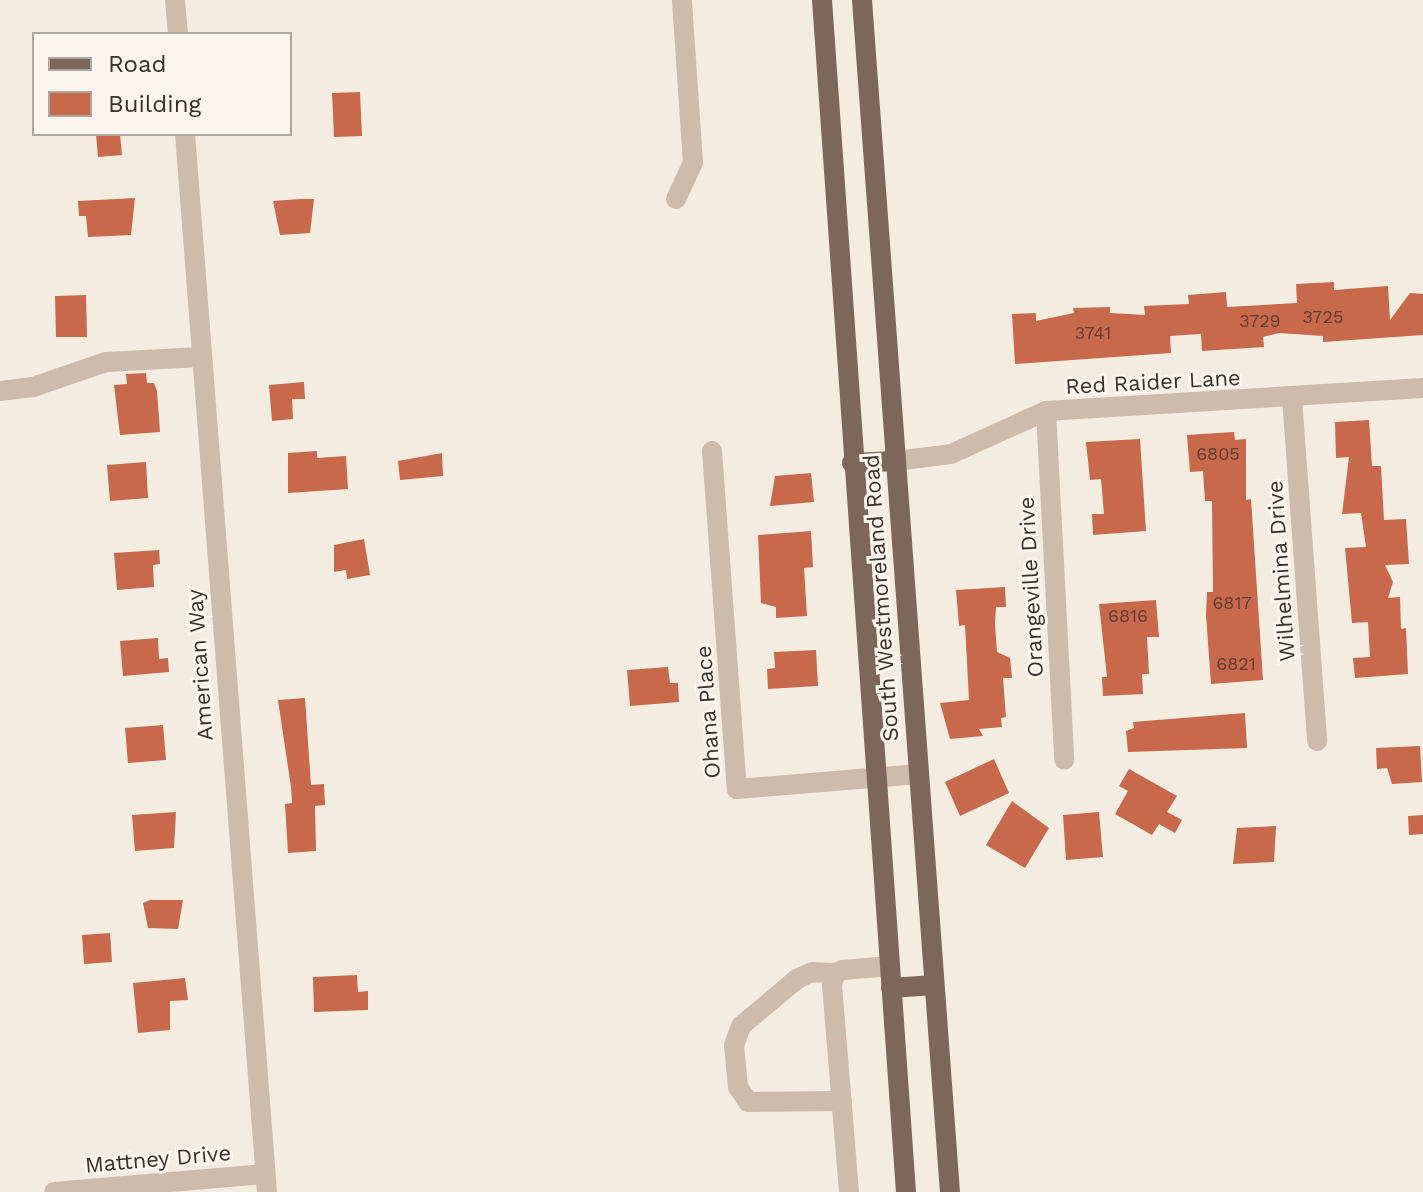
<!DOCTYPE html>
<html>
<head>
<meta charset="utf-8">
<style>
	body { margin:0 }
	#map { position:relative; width:1423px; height:1192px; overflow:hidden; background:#f4ebe1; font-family:"Work Sans",sans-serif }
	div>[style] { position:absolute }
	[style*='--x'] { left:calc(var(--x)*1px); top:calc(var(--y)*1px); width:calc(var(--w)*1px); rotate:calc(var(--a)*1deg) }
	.building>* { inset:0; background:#c8694b }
	.minor>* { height:20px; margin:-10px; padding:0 10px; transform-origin:10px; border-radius:10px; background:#cdbbac }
	.major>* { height:20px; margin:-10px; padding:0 10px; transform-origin:10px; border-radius:10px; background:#7d675c }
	span { translate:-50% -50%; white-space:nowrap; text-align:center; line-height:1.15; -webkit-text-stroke:6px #fbf5ee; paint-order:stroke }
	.number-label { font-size:18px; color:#5e3e33 }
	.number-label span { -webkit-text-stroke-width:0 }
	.street-label { font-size:22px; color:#3b302b }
	.legend { position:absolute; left:32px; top:32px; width:260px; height:104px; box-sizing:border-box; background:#fbf5ee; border:2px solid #aea6a0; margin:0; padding:10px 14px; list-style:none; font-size:24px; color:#3b302b }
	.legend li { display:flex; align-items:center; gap:16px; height:40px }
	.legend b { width:40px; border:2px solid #aea6a0 }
</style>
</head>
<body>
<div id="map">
	<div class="building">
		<i style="clip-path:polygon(360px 92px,362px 136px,334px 137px,332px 93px)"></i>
		<i style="clip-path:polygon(96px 134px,120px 134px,122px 155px,98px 157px)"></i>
		<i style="clip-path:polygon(135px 198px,131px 235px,88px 237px,86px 216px,79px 216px,78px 201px)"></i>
		<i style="clip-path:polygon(300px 199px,314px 199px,310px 233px,280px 235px,273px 201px)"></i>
		<i style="clip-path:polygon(1334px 282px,1334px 290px,1388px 286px,1390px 320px,1410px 293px,1423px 294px,1423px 335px,1323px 342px,1323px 336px,1279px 333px,1263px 337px,1264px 347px,1202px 351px,1201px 334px,1170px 336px,1171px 353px,1015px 364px,1012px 314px,1036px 313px,1036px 321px,1074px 313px,1073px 308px,1110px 307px,1110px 313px,1145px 315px,1144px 306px,1189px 304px,1188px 295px,1226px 292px,1227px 307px,1297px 303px,1296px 284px)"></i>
		<i style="clip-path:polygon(86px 295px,87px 337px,56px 337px,55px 296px)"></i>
		<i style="clip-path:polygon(146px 373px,147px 383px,154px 383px,157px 391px,160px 432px,120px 435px,114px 385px,127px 384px,126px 374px)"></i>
		<i style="clip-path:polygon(304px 382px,305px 399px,292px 399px,293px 419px,272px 421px,269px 385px)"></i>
		<i style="clip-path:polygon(1369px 420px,1372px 466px,1381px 466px,1384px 520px,1406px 519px,1409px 564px,1385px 565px,1393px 582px,1388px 598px,1400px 597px,1401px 629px,1406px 628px,1408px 674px,1355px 678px,1353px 658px,1370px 657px,1368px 622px,1352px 623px,1345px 548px,1366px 547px,1361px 513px,1342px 514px,1349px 457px,1336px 458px,1335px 422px)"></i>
		<i style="clip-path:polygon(1234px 432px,1235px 440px,1246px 439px,1246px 500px,1251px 499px,1263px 680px,1211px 684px,1206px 615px,1207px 592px,1213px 592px,1212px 501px,1205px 501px,1203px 471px,1190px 472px,1187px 435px)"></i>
		<i style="clip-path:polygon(1140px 439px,1146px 531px,1093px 535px,1092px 514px,1104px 514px,1101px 479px,1090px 480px,1086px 442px)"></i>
		<i style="clip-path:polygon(317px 451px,317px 458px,346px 456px,348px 489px,288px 493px,288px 453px)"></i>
		<i style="clip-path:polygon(442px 453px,443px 476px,400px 480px,398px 461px)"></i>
		<i style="clip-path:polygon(146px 462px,148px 498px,110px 501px,107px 465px)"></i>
		<i style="clip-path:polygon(811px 473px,814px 502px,770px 506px,775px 476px)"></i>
		<i style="clip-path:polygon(811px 531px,813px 567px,804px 568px,807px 616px,776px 618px,776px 607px,761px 603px,758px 535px)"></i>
		<i style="clip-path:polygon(364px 539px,370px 575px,347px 579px,346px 570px,334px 572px,334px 545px)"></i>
		<i style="clip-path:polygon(159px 550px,160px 564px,153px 565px,154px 587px,117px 590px,114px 553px)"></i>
		<i style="clip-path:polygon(1005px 587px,1006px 607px,996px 607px,995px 624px,997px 652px,1010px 658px,1012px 678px,1003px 678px,1006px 717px,1001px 718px,1002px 727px,979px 729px,983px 736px,950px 739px,940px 703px,969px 700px,965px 625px,959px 626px,956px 590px)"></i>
		<i style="clip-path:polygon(1156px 600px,1159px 637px,1147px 637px,1149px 674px,1142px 674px,1143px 694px,1103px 696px,1102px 677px,1107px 677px,1099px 604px)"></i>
		<i style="clip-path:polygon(158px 638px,159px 659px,168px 658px,169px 672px,123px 676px,120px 641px)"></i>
		<i style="clip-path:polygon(816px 650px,818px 686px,768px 689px,767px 669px,775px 668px,774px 652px)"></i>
		<i style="clip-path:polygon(668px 667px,670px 683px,678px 683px,679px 702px,630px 706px,627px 670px)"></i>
		<i style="clip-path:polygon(305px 698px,311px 785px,324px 784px,325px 805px,315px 806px,316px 851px,288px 853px,285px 804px,292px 803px,291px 787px,278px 700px)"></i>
		<i style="clip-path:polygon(1245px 713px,1247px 748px,1128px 752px,1126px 731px,1134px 728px,1133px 722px)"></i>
		<i style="clip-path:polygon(163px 725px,166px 760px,128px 763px,125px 728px)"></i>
		<i style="clip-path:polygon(1420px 746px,1422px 782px,1392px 784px,1387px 768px,1377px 769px,1376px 748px)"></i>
		<i style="clip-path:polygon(994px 759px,1009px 793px,960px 816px,945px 782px)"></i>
		<i style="clip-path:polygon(1129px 769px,1177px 796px,1167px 812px,1182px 820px,1175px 833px,1159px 824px,1152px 835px,1115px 814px,1128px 791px,1119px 786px)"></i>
		<i style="clip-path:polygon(1012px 801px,1049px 828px,1025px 868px,986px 845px)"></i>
		<i style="clip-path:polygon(176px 812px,174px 848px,135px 851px,132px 815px)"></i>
		<i style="clip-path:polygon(1099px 812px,1103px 857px,1066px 860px,1063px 815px)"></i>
		<i style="clip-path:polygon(1423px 815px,1423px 834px,1409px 835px,1408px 816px)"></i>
		<i style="clip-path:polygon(1276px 826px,1274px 862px,1233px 864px,1237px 828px)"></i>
		<i style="clip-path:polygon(150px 900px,183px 900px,178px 929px,148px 928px,143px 903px)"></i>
		<i style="clip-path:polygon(110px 933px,112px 962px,84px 964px,82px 935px)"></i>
		<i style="clip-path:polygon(357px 975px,358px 992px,368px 991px,368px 1010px,314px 1012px,313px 977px)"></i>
		<i style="clip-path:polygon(185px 978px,188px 1000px,170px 1001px,170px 1030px,138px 1033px,133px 983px)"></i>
	</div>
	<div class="minor">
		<i style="--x:175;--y:0;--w:34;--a:85"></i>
		<i style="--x:185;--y:134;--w:1061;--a:85.57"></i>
		<i style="--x:676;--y:199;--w:40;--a:-65"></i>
		<i style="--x:693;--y:163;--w:163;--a:-93.9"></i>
		<i style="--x:0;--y:391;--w:33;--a:-7"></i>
		<i style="--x:33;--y:387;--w:77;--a:-18.9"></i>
		<i style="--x:106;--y:362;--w:95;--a:-3"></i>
		<i style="--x:1292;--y:398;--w:344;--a:85.8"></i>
		<i style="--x:1046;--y:411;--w:349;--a:87"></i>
		<i style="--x:712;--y:451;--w:339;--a:85.8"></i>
		<i style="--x:737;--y:789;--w:182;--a:-4.7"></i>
		<i style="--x:895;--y:461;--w:56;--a:-7.1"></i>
		<i style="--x:951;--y:454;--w:104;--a:-24.4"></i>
		<i style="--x:1046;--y:411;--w:378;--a:-3.5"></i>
		<i style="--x:835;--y:973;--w:23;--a:-178"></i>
		<i style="--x:812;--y:972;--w:17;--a:155"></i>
		<i style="--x:797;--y:979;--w:73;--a:140"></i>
		<i style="--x:741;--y:1026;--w:20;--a:110"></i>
		<i style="--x:734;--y:1045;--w:42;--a:84.6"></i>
		<i style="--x:738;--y:1087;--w:18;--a:56"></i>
		<i style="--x:748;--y:1102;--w:94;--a:-0.6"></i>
		<i style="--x:54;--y:1192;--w:212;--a:-4.9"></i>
		<i style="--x:849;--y:1192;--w:208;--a:-94.7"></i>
		<i style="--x:832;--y:985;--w:12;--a:-76"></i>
		<i style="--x:835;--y:973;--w:9;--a:-21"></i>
		<i style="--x:843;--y:970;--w:47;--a:-4.9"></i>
	</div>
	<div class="major">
		<i style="--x:822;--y:0;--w:1195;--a:85.97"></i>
		<i style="--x:862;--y:0;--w:1195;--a:85.78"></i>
		<i style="--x:852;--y:463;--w:43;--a:-2.7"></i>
		<i style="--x:891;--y:988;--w:43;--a:-4"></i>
	</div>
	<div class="number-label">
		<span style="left:1323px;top:317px">3725</span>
		<span style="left:1260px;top:321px">3729</span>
		<span style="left:1093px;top:333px">3741</span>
		<span style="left:1218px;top:454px">6805</span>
		<span style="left:1232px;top:603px">6817</span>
		<span style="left:1128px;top:616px">6816</span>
		<span style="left:1236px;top:664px">6821</span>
	</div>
	<div class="street-label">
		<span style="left:1153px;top:382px;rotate:-3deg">Red Raider Lane</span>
		<span style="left:1281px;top:571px;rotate:-94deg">Wilhelmina Drive</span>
		<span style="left:1031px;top:587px;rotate:-93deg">Orangeville Drive</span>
		<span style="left:881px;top:598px;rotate:-94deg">South Westmoreland Road</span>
		<span style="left:200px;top:665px;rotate:-94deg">American Way</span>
		<span style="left:708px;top:712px;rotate:-94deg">Ohana Place</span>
		<span style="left:158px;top:1159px;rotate:-5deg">Mattney Drive</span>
	</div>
	<ul class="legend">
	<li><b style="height:10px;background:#7d675c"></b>Road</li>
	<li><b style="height:22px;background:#c8694b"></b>Building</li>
	</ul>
</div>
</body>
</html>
